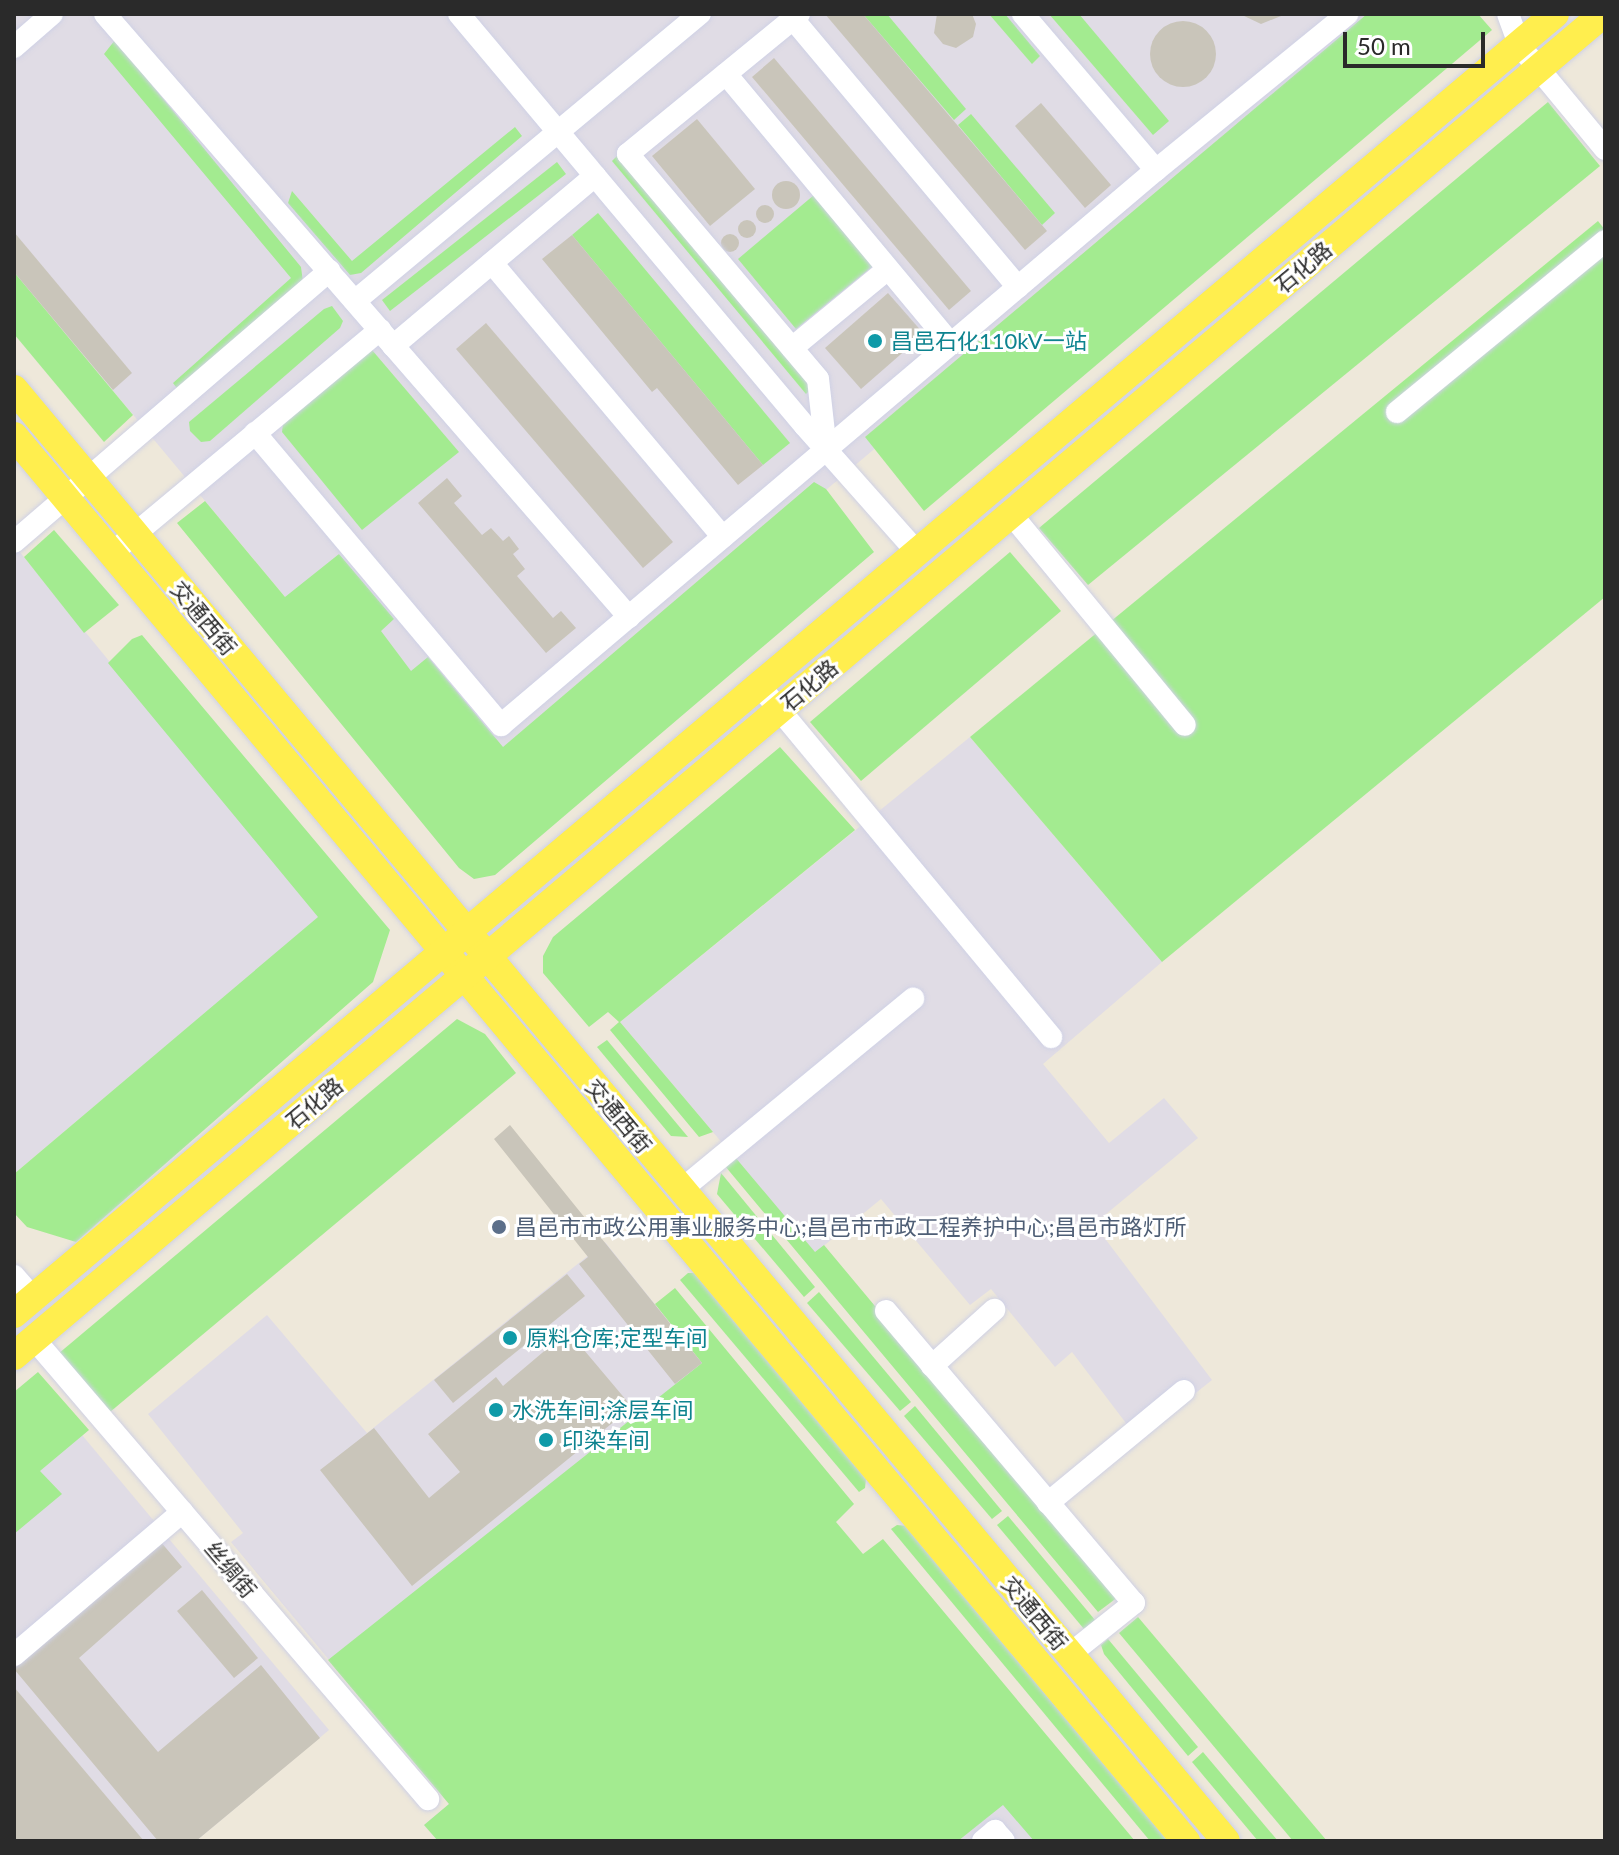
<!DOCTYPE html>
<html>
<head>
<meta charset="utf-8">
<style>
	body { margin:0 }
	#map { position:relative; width:1619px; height:1855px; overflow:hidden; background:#eee8da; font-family:Lato,"Noto Sans SC",sans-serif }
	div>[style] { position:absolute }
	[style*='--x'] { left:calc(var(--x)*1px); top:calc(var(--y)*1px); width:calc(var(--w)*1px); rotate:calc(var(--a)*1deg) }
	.industrial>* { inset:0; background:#e0dce5 }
	.green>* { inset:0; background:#a3eb90 }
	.building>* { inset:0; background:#c9c5ba }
	.round { border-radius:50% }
	.roads { filter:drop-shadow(0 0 2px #cfd1e5) drop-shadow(0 0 2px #cfd1e5) }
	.minor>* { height:22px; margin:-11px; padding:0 11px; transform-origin:11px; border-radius:11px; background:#fff }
	.major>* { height:28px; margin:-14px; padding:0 14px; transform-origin:14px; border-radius:14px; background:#ffee4e }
	.dots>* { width:22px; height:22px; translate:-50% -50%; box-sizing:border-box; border:4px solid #fff; border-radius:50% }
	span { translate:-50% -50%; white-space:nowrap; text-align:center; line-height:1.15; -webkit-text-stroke:6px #fff; paint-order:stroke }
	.street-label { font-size:22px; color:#2a2a2a }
	.culture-label { font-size:22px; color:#0d838f }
	.left { translate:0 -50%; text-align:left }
	.service-label { font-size:22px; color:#4e5e75 }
	.frame { position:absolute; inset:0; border:16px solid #2a2a2a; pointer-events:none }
	.scale { position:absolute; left:1343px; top:32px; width:142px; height:36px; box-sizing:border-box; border:4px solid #2a2a2a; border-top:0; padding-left:10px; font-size:24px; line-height:28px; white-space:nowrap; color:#2a2a2a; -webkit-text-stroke:6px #fff; paint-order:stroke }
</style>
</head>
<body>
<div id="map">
	<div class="industrial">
		<i style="clip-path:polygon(14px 14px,1387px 14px,457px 803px,14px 272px)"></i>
		<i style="clip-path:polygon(14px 545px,319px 917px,14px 1174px)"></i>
		<i style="clip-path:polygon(970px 737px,1162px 962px,1043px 1064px,1109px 1143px,1164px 1098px,1198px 1138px,1094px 1224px,1212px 1380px,1138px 1439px,1072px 1352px,1055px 1367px,991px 1289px,970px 1305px,881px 1199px,815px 1253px,620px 1022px)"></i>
		<i style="clip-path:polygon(605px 1242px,702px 1363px,1102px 1841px,438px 1841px,424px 1825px,449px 1804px,231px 1542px,243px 1533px,148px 1414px,267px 1315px,367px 1433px)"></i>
		<i style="clip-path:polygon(82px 1435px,329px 1730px,196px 1841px,14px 1841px,14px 1493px)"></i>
	</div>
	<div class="green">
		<i style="clip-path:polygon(863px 14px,887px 14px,966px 109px,954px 120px)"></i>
		<i style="clip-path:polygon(989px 14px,1005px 14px,1040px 56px,1032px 64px)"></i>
		<i style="clip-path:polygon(1049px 14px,1079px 14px,1169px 121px,1153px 135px)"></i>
		<i style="clip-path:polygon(1367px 14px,1478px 14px,1492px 30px,924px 511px,865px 437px)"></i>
		<i style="clip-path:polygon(115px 40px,301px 267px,303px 282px,179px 391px,173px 383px,291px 278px,104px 54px)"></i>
		<i style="clip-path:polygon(1548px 102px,1600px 166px,1088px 585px,1039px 528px)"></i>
		<i style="clip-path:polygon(971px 114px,1055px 213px,1042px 225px,958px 125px)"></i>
		<i style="clip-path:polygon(515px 127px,522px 136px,361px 273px,350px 275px,288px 203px,292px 191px,352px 261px)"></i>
		<i style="clip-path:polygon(619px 154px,813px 387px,806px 394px,612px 161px)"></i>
		<i style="clip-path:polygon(557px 162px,566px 174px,390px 311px,382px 300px)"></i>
		<i style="clip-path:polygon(814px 195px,873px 266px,796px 329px,738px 259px)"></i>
		<i style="clip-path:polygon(598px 213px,790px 443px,763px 465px,572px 235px)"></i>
		<i style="clip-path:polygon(1598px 221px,1605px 230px,1605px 597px,1162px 962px,970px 737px)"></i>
		<i style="clip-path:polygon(14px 272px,133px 415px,104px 442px,14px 334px)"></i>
		<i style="clip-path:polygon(332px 306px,343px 321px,340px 328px,210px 441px,201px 442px,190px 431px,189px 422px,324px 309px)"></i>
		<i style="clip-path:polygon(372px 350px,459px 452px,362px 530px,282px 432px,283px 423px)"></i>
		<i style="clip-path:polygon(814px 482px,826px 489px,874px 552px,495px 875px,474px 879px,459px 868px,177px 523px,205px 501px,285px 597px,339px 554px,394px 619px,381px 631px,411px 671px,428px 657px,503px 747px)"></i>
		<i style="clip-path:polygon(54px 530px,119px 605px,84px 633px,24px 557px)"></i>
		<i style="clip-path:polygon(1010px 552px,1061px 611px,861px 781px,810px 722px)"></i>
		<i style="clip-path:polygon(142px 635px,390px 930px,373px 982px,76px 1242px,27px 1227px,14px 1213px,14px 1174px,318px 917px,108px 663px,132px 639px)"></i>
		<i style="clip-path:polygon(780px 747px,855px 830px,620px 1022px,713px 1132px,699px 1137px,610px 1030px,619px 1022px,608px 1012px,589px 1027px,543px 973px,543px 956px,553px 937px)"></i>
		<i style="clip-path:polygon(457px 1019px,485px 1034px,516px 1073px,110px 1412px,58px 1354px)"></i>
		<i style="clip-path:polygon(607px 1040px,688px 1137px,671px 1136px,597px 1047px)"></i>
		<i style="clip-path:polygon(735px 1157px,815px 1252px,824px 1245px,1118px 1597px,1098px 1612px,725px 1166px)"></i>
		<i style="clip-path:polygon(721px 1173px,815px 1287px,804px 1297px,717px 1194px)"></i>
		<i style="clip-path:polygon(688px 1273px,695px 1273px,866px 1479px,865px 1488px,859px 1492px,680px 1280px)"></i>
		<i style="clip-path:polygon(675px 1288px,854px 1504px,836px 1522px,863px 1554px,883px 1539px,1135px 1841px,1034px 1841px,1003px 1805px,958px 1841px,438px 1841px,424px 1825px,449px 1804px,328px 1660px,702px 1363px,655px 1304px)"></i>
		<i style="clip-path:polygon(819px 1292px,911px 1402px,900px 1411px,807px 1303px)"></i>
		<i style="clip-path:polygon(38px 1372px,89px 1430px,40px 1471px,62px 1494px,14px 1534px,14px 1392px)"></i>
		<i style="clip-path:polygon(915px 1406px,1002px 1511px,992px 1519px,904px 1416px)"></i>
		<i style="clip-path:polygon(1008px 1516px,1095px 1620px,1084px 1629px,997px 1525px)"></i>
		<i style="clip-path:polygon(897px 1525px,907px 1526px,1168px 1841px,1150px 1841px,891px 1529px)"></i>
		<i style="clip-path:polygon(1138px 1617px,1327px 1841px,1293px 1841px,1119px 1633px)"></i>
		<i style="clip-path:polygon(1108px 1639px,1198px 1747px,1188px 1756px,1104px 1654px,1101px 1645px)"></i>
		<i style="clip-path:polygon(1203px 1752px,1278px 1841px,1258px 1841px,1192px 1762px)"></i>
	</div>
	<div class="building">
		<i style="clip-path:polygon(825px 14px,863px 14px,1047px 231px,1025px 250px)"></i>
		<i style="clip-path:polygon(937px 14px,972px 14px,976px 24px,973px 37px,956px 48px,943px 44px,934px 33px)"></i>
		<i style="clip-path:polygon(1240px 14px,1286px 14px,1261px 24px)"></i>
		<i class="round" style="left:1150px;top:21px;width:66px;height:66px"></i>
		<i style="clip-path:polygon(774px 58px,971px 291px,949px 310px,752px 77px)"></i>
		<i style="clip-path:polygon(1041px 103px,1111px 185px,1085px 208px,1015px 126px)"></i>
		<i style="clip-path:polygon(697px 119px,755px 189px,710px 226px,652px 156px)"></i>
		<i class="round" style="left:772px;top:181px;width:28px;height:28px"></i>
		<i class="round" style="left:756px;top:205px;width:18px;height:18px"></i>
		<i class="round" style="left:738px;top:220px;width:18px;height:18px"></i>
		<i style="clip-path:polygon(14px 232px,132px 373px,113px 390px,14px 272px)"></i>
		<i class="round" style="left:721px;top:234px;width:18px;height:18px"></i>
		<i style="clip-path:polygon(572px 235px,763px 465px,738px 485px,657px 388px,652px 392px,542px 259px)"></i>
		<i style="clip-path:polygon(888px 293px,924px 334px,861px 389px,825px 348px)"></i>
		<i style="clip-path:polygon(486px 323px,673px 542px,643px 568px,456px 349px)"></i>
		<i style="clip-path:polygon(447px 478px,462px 496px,454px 503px,482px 535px,491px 528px,503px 541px,509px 536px,519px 549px,513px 554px,525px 569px,517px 576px,553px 618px,561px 611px,576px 628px,546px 653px,418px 503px)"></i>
		<i style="clip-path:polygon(510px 1125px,702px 1363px,675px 1384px,579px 1264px,588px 1257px,494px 1139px)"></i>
		<i style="clip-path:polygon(567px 1274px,585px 1296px,453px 1403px,434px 1380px)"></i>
		<i style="clip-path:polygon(568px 1331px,632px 1407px,412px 1586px,320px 1470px,374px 1428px,429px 1498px,460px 1472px,428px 1434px,496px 1377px,503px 1386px)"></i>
		<i style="clip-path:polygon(160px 1541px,182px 1567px,79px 1658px,158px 1752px,261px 1665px,320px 1738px,196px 1841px,158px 1841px,14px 1669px)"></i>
		<i style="clip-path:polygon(202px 1590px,258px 1658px,234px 1678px,177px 1611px)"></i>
		<i style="clip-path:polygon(14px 1687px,144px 1841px,14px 1841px)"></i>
	</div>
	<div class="roads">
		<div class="minor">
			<i style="--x:105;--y:14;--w:799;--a:49.01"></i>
			<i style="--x:459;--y:14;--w:538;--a:49.98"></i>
			<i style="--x:805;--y:426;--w:167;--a:48.4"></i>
			<i style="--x:799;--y:14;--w:221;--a:140.7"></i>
			<i style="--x:628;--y:154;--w:294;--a:49.8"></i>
			<i style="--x:818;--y:379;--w:71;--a:83.6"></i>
			<i style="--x:1023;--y:14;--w:205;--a:49.6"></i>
			<i style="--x:1508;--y:14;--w:33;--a:70"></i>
			<i style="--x:1519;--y:45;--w:135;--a:50.4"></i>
			<i style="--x:793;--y:19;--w:350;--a:50"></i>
			<i style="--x:14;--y:47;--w:50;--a:-41"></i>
			<i style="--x:726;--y:74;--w:351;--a:50.2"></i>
			<i style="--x:492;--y:263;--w:358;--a:49.9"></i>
			<i style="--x:355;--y:301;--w:449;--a:-39.8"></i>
			<i style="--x:393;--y:346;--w:264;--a:-40.1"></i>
			<i style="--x:792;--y:348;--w:124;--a:-39.5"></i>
			<i style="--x:1397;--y:412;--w:269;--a:-39.4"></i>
			<i style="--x:255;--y:433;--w:382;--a:49.9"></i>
			<i style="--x:501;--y:725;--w:859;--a:-40.28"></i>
			<i style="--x:1156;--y:170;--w:247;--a:-39.2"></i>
			<i style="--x:1011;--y:514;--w:273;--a:50.5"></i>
			<i style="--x:14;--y:542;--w:416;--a:-40.7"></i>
			<i style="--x:112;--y:553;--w:349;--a:-39.8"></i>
			<i style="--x:758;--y:684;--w:459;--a:50.3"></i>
			<i style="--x:681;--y:1190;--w:301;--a:-39.5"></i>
			<i style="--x:14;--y:1276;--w:29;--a:49"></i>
			<i style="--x:886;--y:1311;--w:383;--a:49.7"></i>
			<i style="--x:1134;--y:1603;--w:82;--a:141.4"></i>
			<i style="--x:34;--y:1339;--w:606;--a:49.42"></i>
			<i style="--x:932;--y:1366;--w:84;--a:-42.1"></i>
			<i style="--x:1048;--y:1503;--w:176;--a:-39.5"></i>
			<i style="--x:14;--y:1655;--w:221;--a:-40.4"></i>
			<i style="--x:983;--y:1841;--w:16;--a:-40"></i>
			<i style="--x:995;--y:1831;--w:13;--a:48"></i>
		</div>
		<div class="major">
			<i style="--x:14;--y:389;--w:1891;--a:50.15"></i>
			<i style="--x:14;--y:436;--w:1830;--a:50.17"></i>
			<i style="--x:14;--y:1314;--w:2016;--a:-40.15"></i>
			<i style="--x:14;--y:1356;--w:2080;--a:-40.18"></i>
		</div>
	</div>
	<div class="dots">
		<i style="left:875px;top:341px;background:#0f9aa8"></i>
		<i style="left:499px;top:1227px;background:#5c6f8a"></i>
		<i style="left:510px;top:1338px;background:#0f9aa8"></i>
		<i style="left:496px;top:1410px;background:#0f9aa8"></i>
		<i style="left:546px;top:1440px;background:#0f9aa8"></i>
	</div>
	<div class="street-label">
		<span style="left:1303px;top:267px;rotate:-40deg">石化路</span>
		<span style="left:204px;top:618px;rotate:50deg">交通西街</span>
		<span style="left:809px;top:685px;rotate:-40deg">石化路</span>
		<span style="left:314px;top:1103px;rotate:-40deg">石化路</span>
		<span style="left:619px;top:1116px;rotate:50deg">交通西街</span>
		<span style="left:231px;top:1569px;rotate:50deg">丝绸街</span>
		<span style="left:1035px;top:1613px;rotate:50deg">交通西街</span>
	</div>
	<div class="culture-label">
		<span class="left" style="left:891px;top:341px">昌邑石化110kV一站</span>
		<span class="left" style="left:526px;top:1338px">原料仓库;定型车间</span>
		<span class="left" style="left:512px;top:1410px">水洗车间;涂层车间</span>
		<span class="left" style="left:562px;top:1440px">印染车间</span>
	</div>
	<div class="service-label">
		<span class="left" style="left:515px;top:1227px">昌邑市市政公用事业服务中心;昌邑市市政工程养护中心;昌邑市路灯所</span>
	</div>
	<div class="frame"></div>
	<div class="scale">50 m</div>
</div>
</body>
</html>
